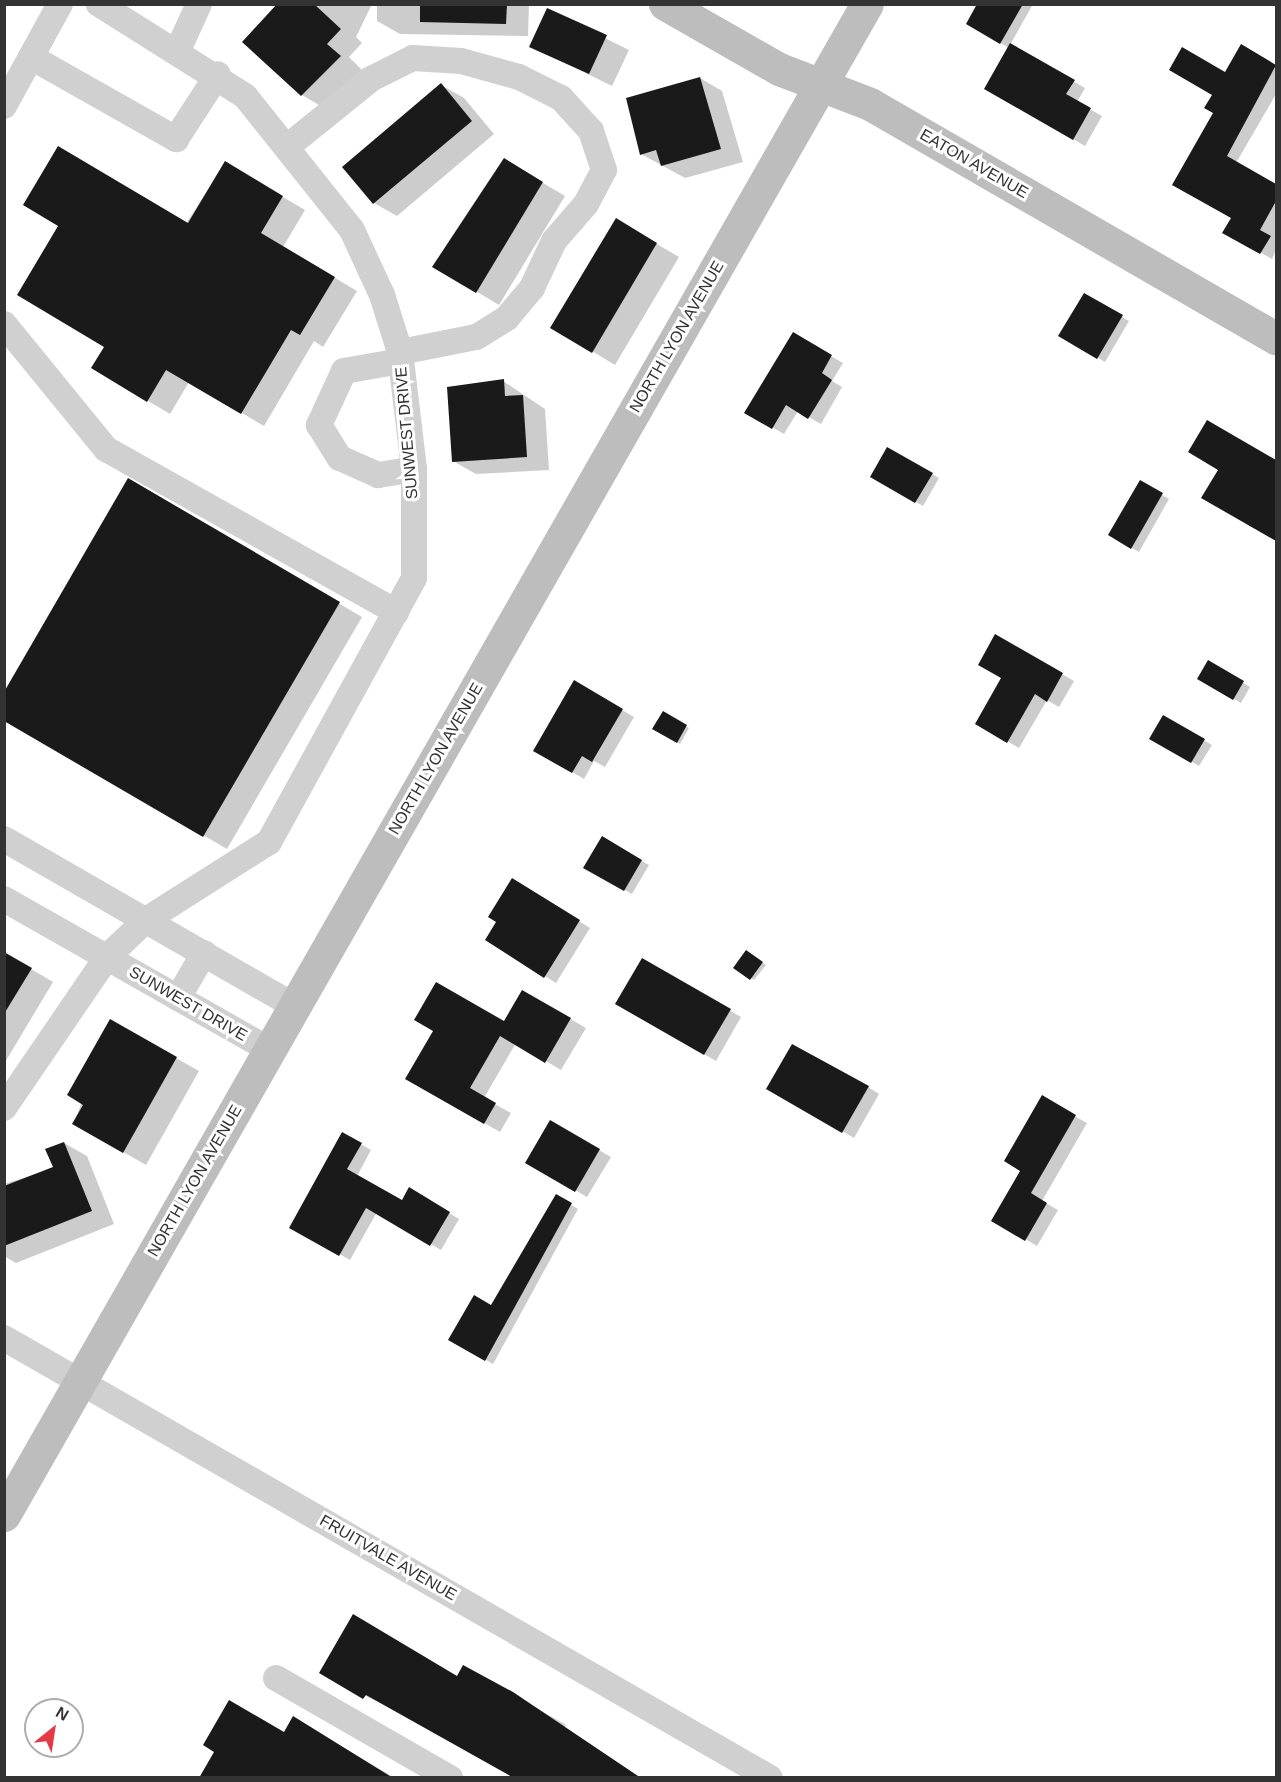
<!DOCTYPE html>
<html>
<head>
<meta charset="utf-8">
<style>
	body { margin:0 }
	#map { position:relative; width:1281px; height:1782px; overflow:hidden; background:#fff; font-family:Arial,sans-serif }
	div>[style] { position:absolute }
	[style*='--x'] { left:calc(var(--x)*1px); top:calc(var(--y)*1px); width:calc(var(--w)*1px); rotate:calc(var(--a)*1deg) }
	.shadow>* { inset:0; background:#0003 }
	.building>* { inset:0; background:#1a1a1a }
	.street>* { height:26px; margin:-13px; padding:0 13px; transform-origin:13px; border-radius:13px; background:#d0d0d0 }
	.secondary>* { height:33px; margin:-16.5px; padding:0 16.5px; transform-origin:16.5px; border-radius:16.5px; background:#bdbdbd }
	span { translate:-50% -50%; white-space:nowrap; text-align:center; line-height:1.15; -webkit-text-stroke:6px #fff; paint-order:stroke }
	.street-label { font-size:16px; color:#333 }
	.frame { position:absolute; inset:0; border:6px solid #333; pointer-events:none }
	.north { position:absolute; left:24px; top:1698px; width:60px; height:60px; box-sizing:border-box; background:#fff; border:2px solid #adadad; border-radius:50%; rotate:30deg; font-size:16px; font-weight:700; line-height:24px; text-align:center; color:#333 }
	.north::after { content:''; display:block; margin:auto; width:21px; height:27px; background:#e63946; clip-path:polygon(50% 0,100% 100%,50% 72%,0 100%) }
</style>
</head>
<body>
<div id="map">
	<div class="shadow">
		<i style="clip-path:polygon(279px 4px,372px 4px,356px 37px,362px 43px,349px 57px,362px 70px,324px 108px,302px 95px)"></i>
		<i style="clip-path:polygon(377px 4px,529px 4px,528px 36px,400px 34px,377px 21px)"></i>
		<i style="clip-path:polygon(979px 4px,1033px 4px,1010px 45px,1085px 88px,1077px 102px,1102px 116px,1085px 146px,986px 89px,1009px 48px,968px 24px)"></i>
		<i style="clip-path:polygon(548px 10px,629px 50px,612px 86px,531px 46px)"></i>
		<i style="clip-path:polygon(1242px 46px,1276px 67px,1276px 94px,1236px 163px,1276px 186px,1276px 250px,1272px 259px,1224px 232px,1233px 218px,1215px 113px,1225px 74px)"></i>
		<i style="clip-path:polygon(700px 78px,722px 91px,743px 162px,685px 178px,641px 154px)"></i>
		<i style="clip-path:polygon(441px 85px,464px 98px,494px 134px,397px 216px,374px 203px)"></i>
		<i style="clip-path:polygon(504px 160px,565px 196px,499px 305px,434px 266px)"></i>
		<i style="clip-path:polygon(225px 163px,305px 210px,283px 247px,357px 291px,323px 347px,314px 341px,264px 426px,189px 382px,170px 414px,93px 368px)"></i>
		<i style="clip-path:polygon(616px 220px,679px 257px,615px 365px,552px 327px)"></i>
		<i style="clip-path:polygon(1084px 295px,1129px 321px,1105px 362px,1061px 336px)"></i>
		<i style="clip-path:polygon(793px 334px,843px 363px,832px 381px,842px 387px,821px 424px,798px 411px,784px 434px,746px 412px)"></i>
		<i style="clip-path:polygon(503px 381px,545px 409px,549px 470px,476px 474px,453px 461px)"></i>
		<i style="clip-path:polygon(1208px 422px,1276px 462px,1276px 539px,1203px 497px,1220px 470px)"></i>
		<i style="clip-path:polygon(888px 449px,939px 478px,923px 506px,872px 476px)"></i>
		<i style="clip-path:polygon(128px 480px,362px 617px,227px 849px,4px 719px)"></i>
		<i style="clip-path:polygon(1140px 482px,1169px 499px,1139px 552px,1110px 535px)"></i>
		<i style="clip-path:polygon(996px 636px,1074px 681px,1059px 707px,1047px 700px,1019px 748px,977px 723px,1003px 677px)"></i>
		<i style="clip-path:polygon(1209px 662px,1250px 687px,1241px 703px,1199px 679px)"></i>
		<i style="clip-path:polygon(574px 682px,634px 717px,605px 767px,594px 761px,584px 779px,535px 750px)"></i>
		<i style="clip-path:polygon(663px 713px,689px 728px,680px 744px,654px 729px)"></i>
		<i style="clip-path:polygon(1163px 717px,1212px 745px,1199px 766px,1151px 738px)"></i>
		<i style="clip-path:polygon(602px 838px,649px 865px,632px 894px,585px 867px)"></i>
		<i style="clip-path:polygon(524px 886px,590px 928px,556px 983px,545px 976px)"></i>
		<i style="clip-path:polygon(747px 952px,766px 965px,754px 980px,735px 967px)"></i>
		<i style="clip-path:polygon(4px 953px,53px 982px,4px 1064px)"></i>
		<i style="clip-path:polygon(643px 960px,741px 1017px,716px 1061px,617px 1004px)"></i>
		<i style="clip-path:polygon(523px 992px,586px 1028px,561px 1070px,516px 1043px,484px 1098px,511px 1113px,500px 1132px,407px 1078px,505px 1023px)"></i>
		<i style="clip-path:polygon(110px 1021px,199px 1071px,146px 1165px,74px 1124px)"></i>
		<i style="clip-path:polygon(868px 1087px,879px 1094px,854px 1138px,768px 1088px)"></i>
		<i style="clip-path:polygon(1042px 1098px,1087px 1123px,1042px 1201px,1058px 1210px,1037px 1246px,993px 1220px,1022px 1170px)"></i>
		<i style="clip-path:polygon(550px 1122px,611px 1157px,587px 1197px,527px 1162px)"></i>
		<i style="clip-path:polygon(343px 1134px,371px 1150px,357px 1176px,402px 1202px,409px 1189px,459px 1219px,441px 1250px,377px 1212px,350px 1260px,291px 1227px)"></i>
		<i style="clip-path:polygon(64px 1143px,87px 1156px,114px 1224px,16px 1263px,4px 1256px,4px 1184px,55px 1168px)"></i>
		<i style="clip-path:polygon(556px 1196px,578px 1209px,493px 1364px,450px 1339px,492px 1307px)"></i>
		<i style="clip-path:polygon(330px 1678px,457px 1678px,512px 1694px,566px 1725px,562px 1731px,428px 1727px)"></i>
		<i style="clip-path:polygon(293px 1718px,395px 1778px,201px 1778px,284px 1734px)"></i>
	</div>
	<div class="building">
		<i style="clip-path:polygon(277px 4px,314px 4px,341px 29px,327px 44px,341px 56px,301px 96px,242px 42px)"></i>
		<i style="clip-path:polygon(420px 4px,507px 4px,506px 24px,420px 22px)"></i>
		<i style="clip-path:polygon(977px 4px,1023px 4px,1000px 44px,966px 24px)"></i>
		<i style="clip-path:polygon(547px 8px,607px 35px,589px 74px,529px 47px)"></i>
		<i style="clip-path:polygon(1010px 43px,1075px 80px,1066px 94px,1091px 108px,1073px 140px,984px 89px)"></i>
		<i style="clip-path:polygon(1241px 44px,1276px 65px,1227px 156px,1276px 184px,1276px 201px,1260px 230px,1271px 236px,1260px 254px,1222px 233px,1231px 218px,1172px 185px,1213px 113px,1204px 108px,1212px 95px,1169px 70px,1182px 47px,1225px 72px)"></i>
		<i style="clip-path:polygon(700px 77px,721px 149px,661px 166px,656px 150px,640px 155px,626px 98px)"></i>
		<i style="clip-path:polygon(441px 83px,472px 121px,373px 204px,342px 167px)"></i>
		<i style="clip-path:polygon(58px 146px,188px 223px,225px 161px,283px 196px,261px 233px,335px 277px,300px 335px,291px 330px,241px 414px,166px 370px,147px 402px,91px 368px,104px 347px,17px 295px,58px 226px,23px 205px)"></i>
		<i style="clip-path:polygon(504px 158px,543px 182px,476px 293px,432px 267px)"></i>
		<i style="clip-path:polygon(616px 218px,657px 243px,592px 353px,550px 328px)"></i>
		<i style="clip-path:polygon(1084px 293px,1123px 315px,1097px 359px,1058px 336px)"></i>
		<i style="clip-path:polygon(793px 332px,832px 355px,822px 373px,832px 380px,808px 419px,786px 405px,772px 429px,744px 413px)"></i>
		<i style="clip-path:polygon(504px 379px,505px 396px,523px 395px,527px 457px,452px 462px,447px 387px)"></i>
		<i style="clip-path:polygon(1207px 420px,1276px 460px,1276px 541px,1201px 498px,1218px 470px,1188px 452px)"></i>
		<i style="clip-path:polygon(887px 447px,933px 473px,915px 503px,870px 477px)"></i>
		<i style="clip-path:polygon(128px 478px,340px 602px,203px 837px,4px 721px,4px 692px)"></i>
		<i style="clip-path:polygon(1140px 480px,1163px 493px,1131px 549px,1108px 535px)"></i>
		<i style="clip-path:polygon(995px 634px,1063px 673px,1047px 702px,1035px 694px,1007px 743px,975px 724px,1001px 678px,978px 665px)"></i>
		<i style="clip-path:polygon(1208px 660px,1244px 681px,1233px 700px,1197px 679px)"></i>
		<i style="clip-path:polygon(574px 680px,623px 709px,592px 762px,582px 756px,572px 773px,533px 751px)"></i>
		<i style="clip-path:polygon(663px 711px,687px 725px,677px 743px,652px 729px)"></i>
		<i style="clip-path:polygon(1163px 715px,1205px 739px,1191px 763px,1149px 739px)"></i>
		<i style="clip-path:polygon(602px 836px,642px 860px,624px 891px,583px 868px)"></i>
		<i style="clip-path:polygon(512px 878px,580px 920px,544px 978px,485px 940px,496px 922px,488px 917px)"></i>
		<i style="clip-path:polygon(746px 950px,763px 962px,750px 980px,733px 968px)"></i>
		<i style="clip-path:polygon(4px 952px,32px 968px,4px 1014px)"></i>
		<i style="clip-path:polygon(642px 958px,731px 1009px,704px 1055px,615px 1004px)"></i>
		<i style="clip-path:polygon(436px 982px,504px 1021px,522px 990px,571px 1018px,545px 1063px,500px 1036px,470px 1088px,496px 1103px,484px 1124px,405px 1079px,433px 1031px,414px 1020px)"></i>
		<i style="clip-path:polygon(110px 1019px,177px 1057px,123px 1153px,72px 1124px,83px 1105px,67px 1095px)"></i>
		<i style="clip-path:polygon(792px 1044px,869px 1086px,842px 1133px,766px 1089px)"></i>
		<i style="clip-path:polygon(1042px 1095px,1076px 1115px,1031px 1193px,1047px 1203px,1025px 1241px,991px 1221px,1020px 1171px,1004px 1161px)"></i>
		<i style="clip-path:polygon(550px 1120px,600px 1149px,575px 1192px,525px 1163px)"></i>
		<i style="clip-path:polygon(342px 1132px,362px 1143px,347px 1169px,402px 1200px,409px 1187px,450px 1212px,430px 1246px,366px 1208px,339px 1256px,289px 1228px)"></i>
		<i style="clip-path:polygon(64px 1142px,92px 1211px,4px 1246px,4px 1186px,53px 1167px,45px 1149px)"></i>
		<i style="clip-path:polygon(556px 1194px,572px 1203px,485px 1361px,448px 1340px,474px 1295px,491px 1305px)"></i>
		<i style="clip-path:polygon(353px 1614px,457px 1676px,463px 1665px,513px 1692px,641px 1778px,514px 1778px,366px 1695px,363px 1699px,319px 1673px)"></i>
		<i style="clip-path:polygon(229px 1700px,284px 1732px,293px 1716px,393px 1778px,199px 1778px,214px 1752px,203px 1745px)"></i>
	</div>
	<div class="street">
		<i style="--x:178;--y:50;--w:51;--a:-65.5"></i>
		<i style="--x:31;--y:57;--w:167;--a:29.5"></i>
		<i style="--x:176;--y:139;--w:77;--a:-57.1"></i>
		<i style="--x:4;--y:106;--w:116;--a:-61.2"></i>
		<i style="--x:287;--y:147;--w:108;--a:-39"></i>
		<i style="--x:371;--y:79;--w:47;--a:-26.6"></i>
		<i style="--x:413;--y:58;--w:48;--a:3.6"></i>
		<i style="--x:461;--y:61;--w:60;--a:15.4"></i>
		<i style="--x:519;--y:77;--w:47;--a:26.6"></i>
		<i style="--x:561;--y:98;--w:45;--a:47.7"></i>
		<i style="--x:591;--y:131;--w:41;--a:71.6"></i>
		<i style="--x:604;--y:170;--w:38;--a:118"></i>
		<i style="--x:586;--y:204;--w:49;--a:130.9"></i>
		<i style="--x:554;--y:241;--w:52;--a:115.1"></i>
		<i style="--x:532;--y:288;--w:39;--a:130"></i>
		<i style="--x:507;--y:318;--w:36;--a:148"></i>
		<i style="--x:476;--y:337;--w:77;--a:168.8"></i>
		<i style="--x:4;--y:324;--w:161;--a:50.8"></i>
		<i style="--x:106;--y:449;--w:333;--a:29.3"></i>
		<i style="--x:401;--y:361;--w:58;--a:170"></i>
		<i style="--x:344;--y:371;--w:60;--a:114.8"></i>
		<i style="--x:319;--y:425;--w:39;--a:58"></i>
		<i style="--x:340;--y:458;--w:42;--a:24.1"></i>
		<i style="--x:378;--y:475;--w:36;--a:-9"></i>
		<i style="--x:4;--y:839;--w:336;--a:29.9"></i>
		<i style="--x:4;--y:899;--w:306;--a:29.6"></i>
		<i style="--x:178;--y:998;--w:52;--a:-60"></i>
		<i style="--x:4;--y:1108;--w:183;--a:-55.7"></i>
		<i style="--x:107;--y:957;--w:54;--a:-43.5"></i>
		<i style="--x:146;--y:920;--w:146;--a:-32.4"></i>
		<i style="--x:269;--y:842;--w:301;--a:-61.2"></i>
		<i style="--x:414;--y:578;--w:109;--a:-90"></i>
		<i style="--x:414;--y:469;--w:118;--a:-96.8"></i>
		<i style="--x:400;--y:352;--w:60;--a:-107.5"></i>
		<i style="--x:382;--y:295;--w:72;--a:-114.8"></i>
		<i style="--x:352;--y:230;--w:171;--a:-128.6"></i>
		<i style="--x:245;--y:96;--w:173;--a:-147.8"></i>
		<i style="--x:4;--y:1338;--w:883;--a:29.87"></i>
		<i style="--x:276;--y:1678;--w:201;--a:29.9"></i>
	</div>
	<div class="secondary">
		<i style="--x:665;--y:4;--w:131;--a:29.7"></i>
		<i style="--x:779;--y:69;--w:97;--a:21"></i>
		<i style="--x:870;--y:104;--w:469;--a:30"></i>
		<i style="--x:4;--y:1515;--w:1740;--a:-60.27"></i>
	</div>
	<div class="street-label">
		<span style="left:974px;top:164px;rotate:30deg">EATON AVENUE</span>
		<span style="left:677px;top:337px;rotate:-60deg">NORTH LYON AVENUE</span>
		<span style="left:407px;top:433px;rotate:-95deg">SUNWEST DRIVE</span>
		<span style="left:436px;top:759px;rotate:-60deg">NORTH LYON AVENUE</span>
		<span style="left:188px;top:1004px;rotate:30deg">SUNWEST DRIVE</span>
		<span style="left:195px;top:1181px;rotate:-60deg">NORTH LYON AVENUE</span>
		<span style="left:388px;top:1558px;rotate:30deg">FRUITVALE AVENUE</span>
	</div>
	<div class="frame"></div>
	<div class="north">N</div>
</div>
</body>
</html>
